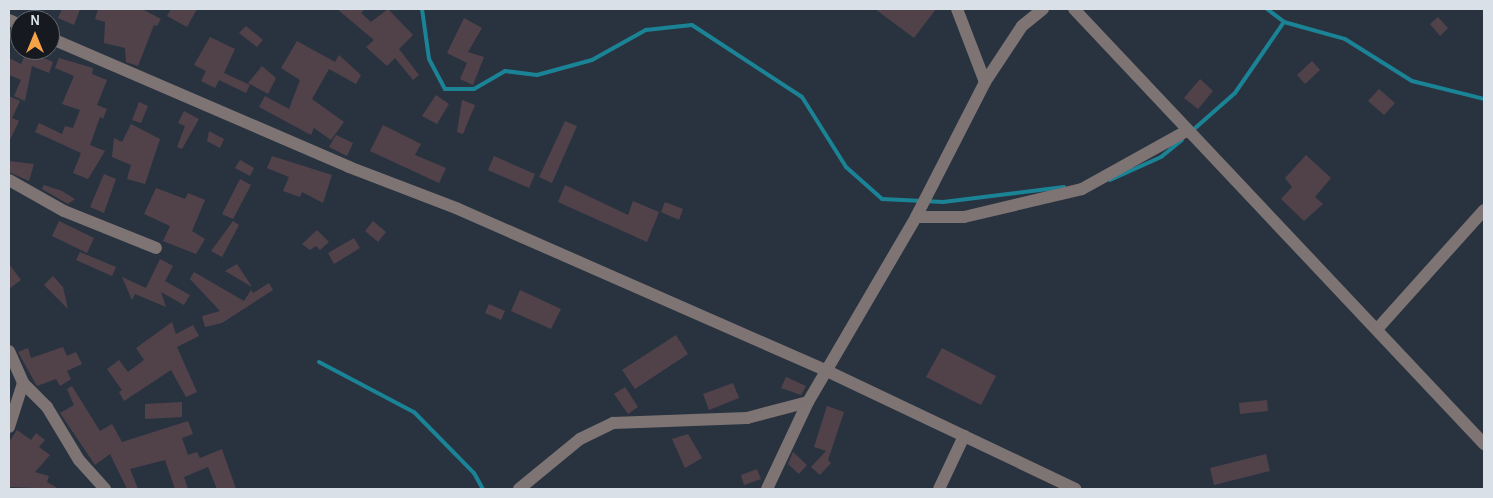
<!DOCTYPE html>
<html>
<head>
<meta charset="utf-8">
<style>
	body { margin:0 }
	#map { position:relative; width:1493px; height:498px; overflow:hidden; background:#29333f; font-family:"Alegreya Sans",sans-serif }
	div>[style] { position:absolute }
	[style*='--x'] { left:calc(var(--x)*1px); top:calc(var(--y)*1px); width:calc(var(--w)*1px); rotate:calc(var(--a)*1deg) }
	.stream>* { height:4px; margin:-2px; padding:0 2px; transform-origin:2px; border-radius:2px; background:#1b8396 }
	.building>* { inset:0; background:#51424a }
	.minor>* { height:12px; margin:-6px; padding:0 6px; transform-origin:6px; border-radius:6px; background:#7d7473 }
	span { translate:-50% -50%; white-space:nowrap; text-align:center; line-height:1.15; -webkit-text-stroke:5px #161a20; paint-order:stroke }
	.frame { position:absolute; inset:0; border:10px solid #dae0e8; pointer-events:none }
	.north { position:absolute; left:10px; top:10px; width:50px; height:50px; box-sizing:border-box; background:#161a20; border:1px solid #646970; border-radius:50%; rotate:0deg; font-size:14px; font-weight:700; line-height:20px; text-align:center; color:#dae0e8 }
	.north::after { content:''; display:block; margin:auto; width:18px; height:22px; background:#f5a346; clip-path:polygon(50% 0,100% 100%,50% 72%,0 100%) }
</style>
</head>
<body>
<div id="map">
	<div class="stream">
		<i style="--x:422;--y:9;--w:50;--a:82"></i>
		<i style="--x:429;--y:59;--w:34;--a:62"></i>
		<i style="--x:445;--y:89;--w:29;--a:0"></i>
		<i style="--x:474;--y:89;--w:36;--a:-30"></i>
		<i style="--x:505;--y:71;--w:32;--a:7"></i>
		<i style="--x:537;--y:75;--w:57;--a:-15.3"></i>
		<i style="--x:592;--y:60;--w:62;--a:-29.1"></i>
		<i style="--x:646;--y:30;--w:46;--a:-6.2"></i>
		<i style="--x:692;--y:25;--w:131;--a:33.2"></i>
		<i style="--x:802;--y:97;--w:83;--a:57.8"></i>
		<i style="--x:846;--y:167;--w:48;--a:41.6"></i>
		<i style="--x:882;--y:199;--w:61;--a:2.8"></i>
		<i style="--x:943;--y:202;--w:122;--a:-7.1"></i>
		<i style="--x:1267;--y:9;--w:21;--a:37"></i>
		<i style="--x:1284;--y:22;--w:63;--a:15.6"></i>
		<i style="--x:1345;--y:39;--w:79;--a:32.1"></i>
		<i style="--x:1412;--y:81;--w:74;--a:14"></i>
		<i style="--x:1193;--y:130;--w:56;--a:-41.4"></i>
		<i style="--x:1235;--y:93;--w:86;--a:-55.4"></i>
		<i style="--x:1110;--y:180;--w:56;--a:-24.3"></i>
		<i style="--x:1161;--y:157;--w:27;--a:-39"></i>
		<i style="--x:319;--y:362;--w:107;--a:27.8"></i>
		<i style="--x:414;--y:412;--w:86;--a:45.5"></i>
		<i style="--x:474;--y:473;--w:18;--a:61"></i>
	</div>
	<div class="building">
		<i style="clip-path:polygon(62px 9px,80px 9px,74px 25px,58px 18px)"></i>
		<i style="clip-path:polygon(98px 9px,142px 9px,161px 19px,157px 26px,154px 25px,138px 66px,126px 62px,125px 48px,104px 43px,105px 22px,95px 19px)"></i>
		<i style="clip-path:polygon(171px 9px,197px 9px,187px 27px,167px 16px)"></i>
		<i style="clip-path:polygon(337px 9px,365px 9px,361px 13px,371px 22px,388px 9px,413px 35px,399px 49px,419px 75px,413px 80px,395px 58px,387px 66px,366px 47px,374px 40px)"></i>
		<i style="clip-path:polygon(875px 9px,936px 9px,914px 38px)"></i>
		<i style="clip-path:polygon(1438px 17px,1448px 28px,1440px 36px,1430px 24px)"></i>
		<i style="clip-path:polygon(464px 18px,482px 28px,468px 52px,484px 57px,473px 85px,460px 79px,467px 63px,447px 53px)"></i>
		<i style="clip-path:polygon(246px 26px,263px 40px,257px 47px,239px 33px)"></i>
		<i style="clip-path:polygon(210px 37px,235px 49px,224px 73px,250px 85px,246px 93px,219px 80px,215px 88px,201px 81px,206px 71px,194px 65px)"></i>
		<i style="clip-path:polygon(297px 41px,335px 62px,339px 55px,361px 75px,356px 84px,329px 69px,312px 99px,344px 122px,331px 140px,314px 128px,311px 135px,259px 107px,265px 96px,289px 109px,300px 80px,281px 68px)"></i>
		<i style="clip-path:polygon(27px 51px,53px 62px,49px 73px,32px 66px,25px 101px,14px 96px,21px 80px,9px 75px,9px 58px,21px 64px)"></i>
		<i style="clip-path:polygon(59px 58px,93px 68px,92px 74px,107px 80px,97px 105px,107px 109px,103px 119px,100px 117px,90px 145px,105px 151px,88px 179px,73px 173px,81px 153px,35px 132px,39px 123px,62px 134px,65px 126px,73px 128px,80px 110px,62px 104px,74px 76px,55px 68px)"></i>
		<i style="clip-path:polygon(1312px 61px,1320px 70px,1305px 84px,1297px 75px)"></i>
		<i style="clip-path:polygon(262px 66px,276px 78px,268px 94px,248px 83px)"></i>
		<i style="clip-path:polygon(1200px 79px,1213px 91px,1198px 109px,1184px 98px)"></i>
		<i style="clip-path:polygon(1379px 89px,1395px 103px,1384px 115px,1368px 101px)"></i>
		<i style="clip-path:polygon(436px 95px,449px 104px,437px 124px,422px 116px)"></i>
		<i style="clip-path:polygon(9px 96px,20px 101px,12px 118px,19px 121px,9px 142px)"></i>
		<i style="clip-path:polygon(462px 100px,475px 105px,463px 134px,457px 132px)"></i>
		<i style="clip-path:polygon(139px 102px,148px 106px,141px 123px,132px 120px)"></i>
		<i style="clip-path:polygon(184px 111px,199px 119px,182px 149px,177px 147px,185px 126px,178px 123px)"></i>
		<i style="clip-path:polygon(565px 121px,577px 126px,552px 183px,539px 177px)"></i>
		<i style="clip-path:polygon(131px 124px,160px 139px,145px 184px,127px 179px,131px 165px,112px 157px,114px 138px,122px 142px)"></i>
		<i style="clip-path:polygon(383px 125px,421px 144px,415px 155px,446px 168px,439px 183px,370px 151px)"></i>
		<i style="clip-path:polygon(209px 131px,224px 139px,220px 148px,207px 141px)"></i>
		<i style="clip-path:polygon(336px 135px,353px 143px,347px 156px,329px 147px)"></i>
		<i style="clip-path:polygon(1306px 155px,1331px 178px,1315px 197px,1323px 204px,1304px 221px,1281px 199px,1292px 187px,1285px 178px)"></i>
		<i style="clip-path:polygon(272px 156px,332px 175px,323px 203px,302px 192px,300px 197px,283px 191px,289px 177px,267px 168px)"></i>
		<i style="clip-path:polygon(494px 156px,535px 174px,529px 188px,488px 170px)"></i>
		<i style="clip-path:polygon(240px 160px,254px 168px,250px 176px,235px 168px)"></i>
		<i style="clip-path:polygon(9px 161px,34px 164px,29px 181px,9px 172px)"></i>
		<i style="clip-path:polygon(104px 174px,116px 179px,104px 213px,90px 207px)"></i>
		<i style="clip-path:polygon(240px 179px,251px 185px,233px 219px,222px 214px)"></i>
		<i style="clip-path:polygon(44px 185px,62px 191px,75px 199px,68px 204px,42px 189px)"></i>
		<i style="clip-path:polygon(565px 185px,628px 215px,633px 201px,659px 212px,647px 242px,558px 202px)"></i>
		<i style="clip-path:polygon(156px 188px,185px 199px,188px 193px,205px 200px,192px 231px,205px 239px,196px 254px,163px 241px,170px 226px,144px 214px)"></i>
		<i style="clip-path:polygon(665px 202px,683px 209px,679px 220px,661px 212px)"></i>
		<i style="clip-path:polygon(59px 221px,94px 238px,87px 253px,52px 236px)"></i>
		<i style="clip-path:polygon(233px 221px,239px 225px,222px 257px,211px 251px)"></i>
		<i style="clip-path:polygon(373px 221px,386px 232px,378px 242px,365px 231px)"></i>
		<i style="clip-path:polygon(317px 230px,329px 242px,320px 250px,316px 246px,310px 250px,302px 244px)"></i>
		<i style="clip-path:polygon(354px 238px,360px 248px,334px 264px,328px 253px)"></i>
		<i style="clip-path:polygon(80px 252px,116px 267px,112px 276px,76px 260px)"></i>
		<i style="clip-path:polygon(160px 259px,173px 266px,165px 281px,190px 295px,184px 305px,161px 292px,166px 307px,135px 294px,132px 300px,122px 277px,146px 288px)"></i>
		<i style="clip-path:polygon(9px 264px,21px 280px,9px 289px)"></i>
		<i style="clip-path:polygon(237px 264px,252px 287px,225px 271px)"></i>
		<i style="clip-path:polygon(194px 272px,244px 301px,251px 290px,253px 293px,269px 283px,273px 290px,222px 323px,205px 327px,202px 316px,220px 311px,190px 279px)"></i>
		<i style="clip-path:polygon(53px 276px,63px 287px,68px 309px,44px 285px)"></i>
		<i style="clip-path:polygon(520px 290px,561px 309px,551px 329px,511px 311px)"></i>
		<i style="clip-path:polygon(489px 304px,505px 311px,501px 320px,485px 313px)"></i>
		<i style="clip-path:polygon(172px 322px,176px 334px,193px 325px,199px 336px,177px 347px,197px 392px,186px 397px,171px 370px,124px 401px,119px 392px,122px 390px,107px 369px,119px 360px,128px 372px,144px 360px,136px 348px)"></i>
		<i style="clip-path:polygon(676px 335px,688px 354px,635px 389px,622px 370px)"></i>
		<i style="clip-path:polygon(63px 347px,67px 356px,76px 352px,82px 364px,67px 371px,71px 379px,60px 386px,56px 379px,37px 386px,18px 352px,28px 348px,31px 358px)"></i>
		<i style="clip-path:polygon(942px 348px,996px 376px,981px 405px,926px 377px)"></i>
		<i style="clip-path:polygon(786px 377px,806px 386px,801px 395px,781px 388px)"></i>
		<i style="clip-path:polygon(733px 383px,739px 398px,709px 410px,703px 394px)"></i>
		<i style="clip-path:polygon(72px 386px,100px 431px,112px 424px,122px 442px,188px 421px,193px 434px,182px 438px,188px 455px,197px 452px,200px 458px,222px 449px,236px 489px,217px 489px,208px 467px,184px 477px,188px 489px,175px 489px,165px 460px,130px 469px,138px 489px,127px 489px,110px 454px,95px 465px,60px 413px,74px 405px,67px 389px)"></i>
		<i style="clip-path:polygon(625px 387px,638px 407px,628px 414px,614px 394px)"></i>
		<i style="clip-path:polygon(1267px 400px,1268px 411px,1240px 414px,1239px 403px)"></i>
		<i style="clip-path:polygon(182px 402px,182px 417px,145px 419px,145px 404px)"></i>
		<i style="clip-path:polygon(827px 406px,844px 412px,828px 460px,831px 463px,820px 475px,811px 467px,826px 451px,814px 447px)"></i>
		<i style="clip-path:polygon(17px 430px,31px 440px,36px 433px,45px 440px,39px 447px,50px 455px,35px 472px,49px 476px,47px 482px,59px 489px,9px 487px,9px 442px)"></i>
		<i style="clip-path:polygon(688px 434px,702px 458px,685px 468px,672px 439px)"></i>
		<i style="clip-path:polygon(793px 452px,807px 465px,799px 474px,788px 464px)"></i>
		<i style="clip-path:polygon(1266px 454px,1270px 471px,1214px 485px,1210px 468px)"></i>
		<i style="clip-path:polygon(757px 469px,761px 479px,744px 485px,741px 475px)"></i>
	</div>
	<div class="minor">
		<i style="--x:1074;--y:9;--w:598;--a:46.69"></i>
		<i style="--x:9;--y:20;--w:12;--a:24"></i>
		<i style="--x:50;--y:38;--w:326;--a:23.3"></i>
		<i style="--x:349;--y:167;--w:115;--a:21"></i>
		<i style="--x:456;--y:208;--w:405;--a:23.7"></i>
		<i style="--x:827;--y:371;--w:275;--a:25.4"></i>
		<i style="--x:985;--y:82;--w:67;--a:-56.5"></i>
		<i style="--x:1022;--y:26;--w:27;--a:-39"></i>
		<i style="--x:9;--y:180;--w:63;--a:29.4"></i>
		<i style="--x:64;--y:211;--w:99;--a:21.9"></i>
		<i style="--x:916;--y:217;--w:48;--a:0"></i>
		<i style="--x:964;--y:217;--w:121;--a:-13.3"></i>
		<i style="--x:1082;--y:189;--w:121;--a:-29.1"></i>
		<i style="--x:1379;--y:327;--w:157;--a:-48.1"></i>
		<i style="--x:9;--y:351;--w:35;--a:66"></i>
		<i style="--x:23;--y:383;--w:46;--a:107.7"></i>
		<i style="--x:23;--y:383;--w:34;--a:45"></i>
		<i style="--x:47;--y:407;--w:62;--a:58.9"></i>
		<i style="--x:79;--y:460;--w:39;--a:48"></i>
		<i style="--x:519;--y:489;--w:79;--a:-39.3"></i>
		<i style="--x:580;--y:439;--w:37;--a:-26"></i>
		<i style="--x:613;--y:423;--w:134;--a:-2.1"></i>
		<i style="--x:747;--y:418;--w:63;--a:-14.7"></i>
		<i style="--x:767;--y:489;--w:96;--a:-64.8"></i>
		<i style="--x:808;--y:402;--w:214;--a:-59.7"></i>
		<i style="--x:916;--y:217;--w:152;--a:-62.9"></i>
		<i style="--x:985;--y:82;--w:78;--a:-111"></i>
		<i style="--x:939;--y:489;--w:59;--a:-64.7"></i>
	</div>
	<div class="frame"></div>
	<div class="north">N</div>
</div>
</body>
</html>
